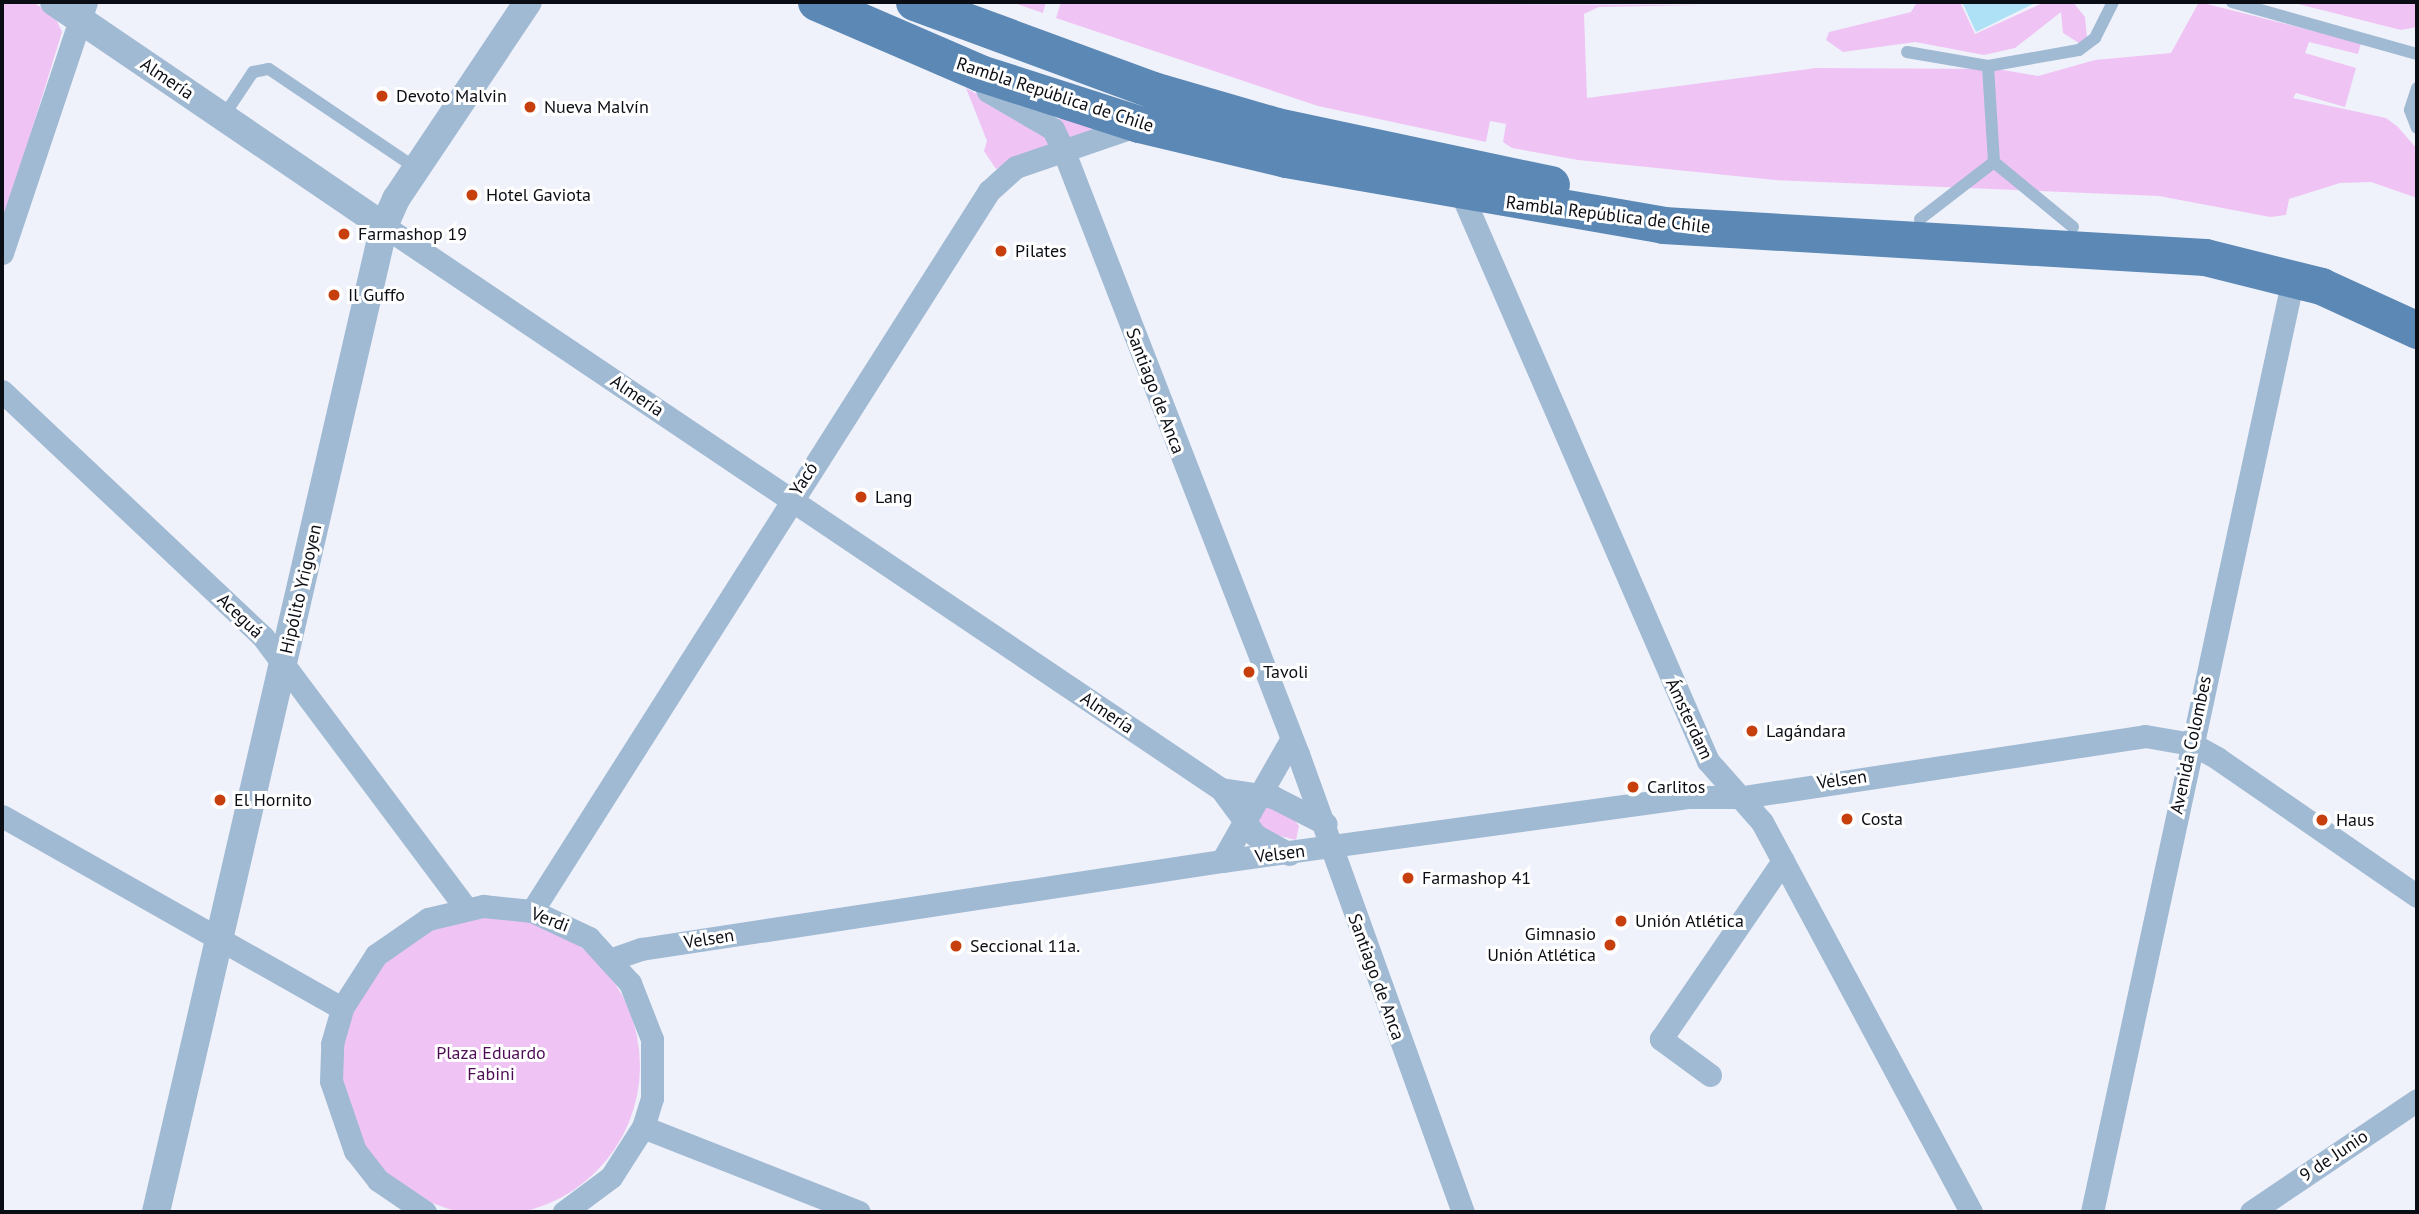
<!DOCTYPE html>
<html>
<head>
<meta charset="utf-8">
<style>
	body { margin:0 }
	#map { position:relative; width:2419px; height:1214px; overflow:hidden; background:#f0f2fb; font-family:"PT Sans",sans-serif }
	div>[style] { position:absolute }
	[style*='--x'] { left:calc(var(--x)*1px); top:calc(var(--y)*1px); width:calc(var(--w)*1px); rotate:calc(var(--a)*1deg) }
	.green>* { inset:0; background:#efc4f4 }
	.round { border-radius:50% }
	.water>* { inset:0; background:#aee1f6 }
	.service>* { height:12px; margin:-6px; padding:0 6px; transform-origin:6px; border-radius:6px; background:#a1bad3 }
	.minor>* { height:23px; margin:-11.5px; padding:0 11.5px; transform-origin:11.5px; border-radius:11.5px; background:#a1bad3 }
	.tertiary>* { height:28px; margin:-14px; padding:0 14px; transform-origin:14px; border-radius:14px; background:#a1bad3 }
	.primary>* { height:37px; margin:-18.5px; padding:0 18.5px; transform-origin:18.5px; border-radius:18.5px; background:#5b88b5 }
	.dots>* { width:19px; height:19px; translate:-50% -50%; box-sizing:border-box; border:4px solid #fff; border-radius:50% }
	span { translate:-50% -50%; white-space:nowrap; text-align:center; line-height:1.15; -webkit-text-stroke:6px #fff; paint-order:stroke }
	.street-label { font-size:18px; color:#0b0d14 }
	.poi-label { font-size:18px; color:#0b0d14 }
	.left { translate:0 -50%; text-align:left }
	.right { translate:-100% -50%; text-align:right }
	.park-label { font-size:18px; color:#4d0c55 }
	.frame { position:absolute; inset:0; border:4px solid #0b0d14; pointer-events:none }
</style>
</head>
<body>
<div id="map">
	<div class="green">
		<i style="clip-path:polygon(2px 2px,33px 2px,55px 17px,62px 32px,2px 227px)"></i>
		<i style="clip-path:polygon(1011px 2px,1046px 2px,1043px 13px)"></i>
		<i style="clip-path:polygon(1061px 2px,1706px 5px,1599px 7px,1584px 14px,1587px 98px,1816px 68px,1997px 69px,2038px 76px,2095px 60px,2171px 53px,2199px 2px,2361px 43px,2358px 54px,2309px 42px,2305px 53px,2356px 68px,2345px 107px,2296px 93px,2293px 98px,2386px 118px,2398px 127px,2417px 149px,2417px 198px,2371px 182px,2340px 183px,2289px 199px,2286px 215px,2270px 217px,2159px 196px,1775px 180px,1578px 160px,1512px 148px,1503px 142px,1506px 124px,1490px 121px,1486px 142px,1318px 106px,1056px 18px)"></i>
		<i style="clip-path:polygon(1917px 2px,1960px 2px,1975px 34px,2045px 2px,2073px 2px,2085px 17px,2087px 37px,2082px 45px,2063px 33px,2061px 12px,2015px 48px,1984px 55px,1915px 42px,1843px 52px,1826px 40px,1829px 32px,1911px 12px)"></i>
		<i style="clip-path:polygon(2290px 2px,2417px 2px,2417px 27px,2401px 30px)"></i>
		<i style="clip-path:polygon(966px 88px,1042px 130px,1051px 147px,996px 169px,984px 151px,987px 141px)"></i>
		<i style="clip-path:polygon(1057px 115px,1096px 128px,1070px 142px)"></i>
		<i style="clip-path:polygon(1265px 804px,1291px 815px,1299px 826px,1296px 840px,1264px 832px,1254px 814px)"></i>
		<i class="round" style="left:342px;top:917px;width:298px;height:298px"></i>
	</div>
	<div class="water">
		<i style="clip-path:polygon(1962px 2px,2037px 2px,1976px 32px)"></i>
	</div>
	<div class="service">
		<i style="--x:2232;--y:2;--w:192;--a:15.7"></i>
		<i style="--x:1907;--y:52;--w:82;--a:9.8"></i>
		<i style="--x:2417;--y:88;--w:23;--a:108"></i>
		<i style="--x:2410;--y:110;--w:19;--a:69"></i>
		<i style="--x:223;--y:117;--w:54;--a:-56.3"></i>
		<i style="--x:253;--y:72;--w:16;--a:-11"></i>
		<i style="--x:269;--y:69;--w:177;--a:34"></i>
		<i style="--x:1920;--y:219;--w:93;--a:-37.6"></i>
		<i style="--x:2073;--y:227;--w:102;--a:-140.6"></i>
		<i style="--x:1994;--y:162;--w:96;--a:-93.6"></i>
		<i style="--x:1988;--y:66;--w:92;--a:-10"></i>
		<i style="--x:2079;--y:50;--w:20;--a:-37"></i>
		<i style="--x:2095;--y:38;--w:40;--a:-63.4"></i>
	</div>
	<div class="minor">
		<i style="--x:983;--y:81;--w:11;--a:63"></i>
		<i style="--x:988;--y:91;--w:75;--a:30.3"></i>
		<i style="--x:1053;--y:129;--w:25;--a:64"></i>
		<i style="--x:1064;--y:152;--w:646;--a:68.76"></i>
		<i style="--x:1298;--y:754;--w:487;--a:70.2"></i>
		<i style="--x:1462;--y:195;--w:617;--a:66.51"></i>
		<i style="--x:1708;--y:761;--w:81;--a:48.5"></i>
		<i style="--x:1762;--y:822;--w:442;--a:61.8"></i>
		<i style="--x:384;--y:226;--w:1009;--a:33.93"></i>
		<i style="--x:1221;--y:789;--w:57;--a:53.5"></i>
		<i style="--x:1255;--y:835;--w:39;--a:29"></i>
		<i style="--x:2;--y:253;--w:265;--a:-71.5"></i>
		<i style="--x:2;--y:391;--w:359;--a:43.3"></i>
		<i style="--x:263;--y:637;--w:339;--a:53.2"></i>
		<i style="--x:1221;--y:789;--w:53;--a:8.7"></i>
		<i style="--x:1273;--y:797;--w:59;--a:27"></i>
		<i style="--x:2;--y:816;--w:390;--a:29.5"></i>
		<i style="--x:1222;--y:861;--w:137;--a:-60.3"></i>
		<i style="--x:532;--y:911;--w:853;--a:-57.6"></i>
		<i style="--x:989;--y:191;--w:36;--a:-42"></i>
		<i style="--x:1016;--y:167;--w:129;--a:-19"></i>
		<i style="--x:612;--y:959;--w:31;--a:-19"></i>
		<i style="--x:641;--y:949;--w:588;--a:-8.61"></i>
		<i style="--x:1222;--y:861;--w:470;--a:-7.8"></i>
		<i style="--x:1688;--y:797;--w:55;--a:0"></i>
		<i style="--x:1743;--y:797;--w:407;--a:-8.6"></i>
		<i style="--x:2145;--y:736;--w:48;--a:9.7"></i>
		<i style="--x:2192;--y:744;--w:29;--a:29"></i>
		<i style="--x:2217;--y:758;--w:243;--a:34.6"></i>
		<i style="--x:1710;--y:1075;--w:61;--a:-143.7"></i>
		<i style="--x:1661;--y:1039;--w:216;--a:-55.6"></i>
		<i style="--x:643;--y:1127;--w:232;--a:21.5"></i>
		<i style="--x:425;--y:1212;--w:57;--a:-145.8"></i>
		<i style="--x:378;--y:1180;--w:37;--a:-128"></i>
		<i style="--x:355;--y:1151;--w:74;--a:-108.9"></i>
		<i style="--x:331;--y:1081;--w:37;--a:-88"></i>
		<i style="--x:332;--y:1044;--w:37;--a:-74"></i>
		<i style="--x:342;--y:1008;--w:63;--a:-57.3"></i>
		<i style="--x:376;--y:955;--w:63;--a:-34.7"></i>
		<i style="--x:428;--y:919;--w:57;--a:-13.3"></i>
		<i style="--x:483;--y:906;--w:49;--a:5.8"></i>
		<i style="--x:532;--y:911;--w:63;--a:25.3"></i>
		<i style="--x:589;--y:938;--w:61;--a:47.7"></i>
		<i style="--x:630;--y:983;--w:60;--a:68.6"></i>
		<i style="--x:652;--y:1039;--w:59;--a:90"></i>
		<i style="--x:652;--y:1098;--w:30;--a:107"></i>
		<i style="--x:643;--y:1127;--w:59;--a:122.6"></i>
		<i style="--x:611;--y:1177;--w:59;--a:143.3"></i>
		<i style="--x:2092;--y:1212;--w:955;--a:-77.85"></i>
		<i style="--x:2251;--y:1212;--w:200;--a:-34"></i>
	</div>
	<div class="tertiary">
		<i style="--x:54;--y:2;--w:399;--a:34.2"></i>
		<i style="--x:156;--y:1212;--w:1012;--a:-76.98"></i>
		<i style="--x:384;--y:226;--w:30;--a:-66"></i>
		<i style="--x:396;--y:199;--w:237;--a:-56.2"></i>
	</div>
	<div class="primary">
		<i style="--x:816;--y:2;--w:179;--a:23.4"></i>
		<i style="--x:980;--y:73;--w:167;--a:17.8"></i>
		<i style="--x:1139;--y:124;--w:151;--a:13.4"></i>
		<i style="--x:1286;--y:159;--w:383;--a:9.9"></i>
		<i style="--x:1663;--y:225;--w:543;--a:3.38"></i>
		<i style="--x:2205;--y:257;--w:120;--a:14"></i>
		<i style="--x:2321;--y:286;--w:106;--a:24.6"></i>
		<i style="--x:914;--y:2;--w:255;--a:20.2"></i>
		<i style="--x:1153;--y:90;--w:129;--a:16.2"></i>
		<i style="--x:1277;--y:126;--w:280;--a:12"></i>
	</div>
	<div class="dots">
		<i style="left:382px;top:96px;background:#c73f0d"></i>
		<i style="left:530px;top:107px;background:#c73f0d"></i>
		<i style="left:472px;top:195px;background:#c73f0d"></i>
		<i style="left:344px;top:234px;background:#c73f0d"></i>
		<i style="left:1001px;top:251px;background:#c73f0d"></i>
		<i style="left:334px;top:295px;background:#c73f0d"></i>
		<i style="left:861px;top:497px;background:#c73f0d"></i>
		<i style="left:1249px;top:672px;background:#c73f0d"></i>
		<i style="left:1752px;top:731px;background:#c73f0d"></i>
		<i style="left:1633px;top:787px;background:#c73f0d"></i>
		<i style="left:220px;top:800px;background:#c73f0d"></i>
		<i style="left:1847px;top:819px;background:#c73f0d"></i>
		<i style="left:2322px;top:820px;background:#c73f0d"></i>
		<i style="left:1408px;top:878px;background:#c73f0d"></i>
		<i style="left:1621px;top:921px;background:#c73f0d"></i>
		<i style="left:1610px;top:945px;background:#c73f0d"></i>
		<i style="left:956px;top:946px;background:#c73f0d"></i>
	</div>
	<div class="street-label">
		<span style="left:167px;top:79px;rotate:34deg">Almería</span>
		<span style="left:1055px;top:95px;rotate:18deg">Rambla República de Chile</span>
		<span style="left:1608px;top:215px;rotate:7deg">Rambla República de Chile</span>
		<span style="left:1155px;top:391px;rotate:69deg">Santiago de Anca</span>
		<span style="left:637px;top:396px;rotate:34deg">Almería</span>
		<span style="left:804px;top:479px;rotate:-57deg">Yacó</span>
		<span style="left:301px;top:589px;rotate:-77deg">Hipólito Yrigoyen</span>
		<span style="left:240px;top:616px;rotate:44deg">Aceguá</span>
		<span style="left:1107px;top:713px;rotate:34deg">Almería</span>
		<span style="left:1689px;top:719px;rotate:65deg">Ámsterdam</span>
		<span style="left:2191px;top:745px;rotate:-78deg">Avenida Colombes</span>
		<span style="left:1842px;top:780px;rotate:-8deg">Velsen</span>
		<span style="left:1280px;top:854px;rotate:-7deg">Velsen</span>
		<span style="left:550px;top:920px;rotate:21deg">Verdi</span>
		<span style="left:709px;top:939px;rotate:-9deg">Velsen</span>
		<span style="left:1376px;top:977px;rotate:70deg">Santiago de Anca</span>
		<span style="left:2334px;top:1156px;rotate:-34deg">9 de Junio</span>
	</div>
	<div class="poi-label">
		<span class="left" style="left:396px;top:96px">Devoto Malvin</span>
		<span class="left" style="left:544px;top:107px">Nueva Malvín</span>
		<span class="left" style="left:486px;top:195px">Hotel Gaviota</span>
		<span class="left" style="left:358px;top:234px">Farmashop 19</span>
		<span class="left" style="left:1015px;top:251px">Pilates</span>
		<span class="left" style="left:348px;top:295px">Il Guffo</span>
		<span class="left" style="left:875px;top:497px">Lang</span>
		<span class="left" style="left:1263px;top:672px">Tavoli</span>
		<span class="left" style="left:1766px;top:731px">Lagándara</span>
		<span class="left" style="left:1647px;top:787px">Carlitos</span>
		<span class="left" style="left:234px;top:800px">El Hornito</span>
		<span class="left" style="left:1861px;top:819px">Costa</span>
		<span class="left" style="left:2336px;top:820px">Haus</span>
		<span class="left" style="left:1422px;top:878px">Farmashop 41</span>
		<span class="left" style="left:1635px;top:921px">Unión Atlética</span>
		<span class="right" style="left:1596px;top:945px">Gimnasio<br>Unión Atlética</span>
		<span class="left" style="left:970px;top:946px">Seccional 11a.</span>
	</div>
	<div class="park-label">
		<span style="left:491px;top:1064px">Plaza Eduardo<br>Fabini</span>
	</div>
	<div class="frame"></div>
</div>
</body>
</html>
